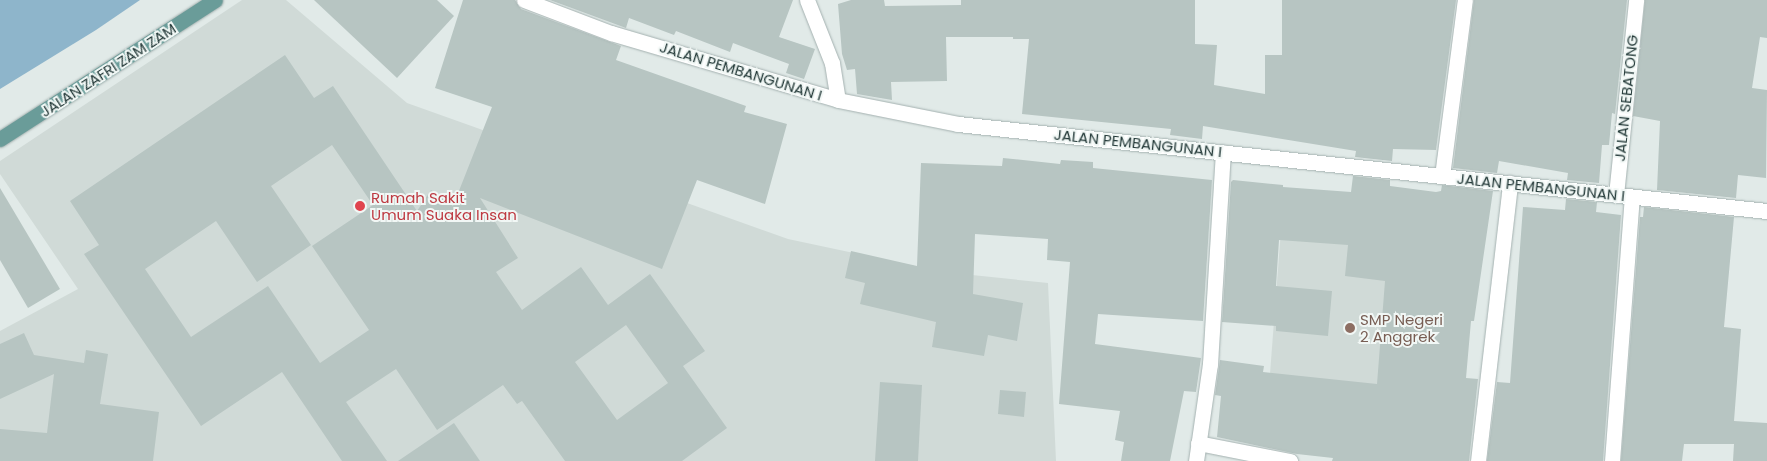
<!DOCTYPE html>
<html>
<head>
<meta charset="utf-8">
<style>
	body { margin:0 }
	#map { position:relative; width:1767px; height:461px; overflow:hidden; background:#e1eae8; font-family:Poppins,sans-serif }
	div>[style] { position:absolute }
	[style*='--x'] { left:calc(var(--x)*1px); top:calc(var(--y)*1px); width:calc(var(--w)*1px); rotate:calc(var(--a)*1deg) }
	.built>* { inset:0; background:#d0dad7 }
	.water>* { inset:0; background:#8eb5cb }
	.building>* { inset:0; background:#b7c5c2 }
	.roads { filter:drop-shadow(0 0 1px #a4b1b0) drop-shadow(0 0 1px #a4b1b0) }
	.minor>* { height:15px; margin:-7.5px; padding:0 7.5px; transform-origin:7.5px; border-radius:7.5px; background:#fff }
	.major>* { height:15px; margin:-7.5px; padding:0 7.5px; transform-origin:7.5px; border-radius:7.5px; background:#6a9c99 }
	.dots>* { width:14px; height:14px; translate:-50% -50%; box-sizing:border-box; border:2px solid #f1f7f5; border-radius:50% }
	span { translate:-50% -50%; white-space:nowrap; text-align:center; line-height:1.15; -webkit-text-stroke:4px #f1f7f5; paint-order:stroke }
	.street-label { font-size:15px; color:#233938 }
	.health-label { font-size:15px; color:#be3a42 }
	.left { translate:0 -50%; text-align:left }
	.education-label { font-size:15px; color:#785e54 }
</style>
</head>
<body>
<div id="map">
	<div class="built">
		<i style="clip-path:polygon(242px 0,286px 0,407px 103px,788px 239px,943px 272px,1048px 283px,1056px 461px,0 461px,0 331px,78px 289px,0 174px,0 161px)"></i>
		<i style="clip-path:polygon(1281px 230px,1436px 243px,1416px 427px,1267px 413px)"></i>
	</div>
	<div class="water">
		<i style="clip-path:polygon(0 0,140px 0,96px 30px,0 89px)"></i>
	</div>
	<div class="building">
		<i style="clip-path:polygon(314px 0,437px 0,454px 16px,397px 78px)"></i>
		<i style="clip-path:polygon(evenodd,463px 0,515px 0,521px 9px,621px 46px,616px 60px,746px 106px,744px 112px,787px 124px,765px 204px,697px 180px,662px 269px,480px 198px,518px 258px,496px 272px,522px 310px,581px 267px,608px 305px,650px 274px,705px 351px,683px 366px,727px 428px,682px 461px,565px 461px,522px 401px,517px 404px,503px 385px,437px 430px,396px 369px,346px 402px,387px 461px,342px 461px,282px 372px,201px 426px,84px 254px,99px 245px,70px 201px,285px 55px,314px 98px,333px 86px,417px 211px,431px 190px,453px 206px,492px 107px,435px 88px,463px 0,332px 145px,373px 205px,312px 246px,369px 330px,320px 363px,268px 286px,191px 337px,145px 269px,216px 221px,257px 282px,311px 245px,271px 186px,332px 145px,463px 0,626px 325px,668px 383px,617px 420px,575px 362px,626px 325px)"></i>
		<i style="clip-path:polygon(550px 0,793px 0,779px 37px,815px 49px,804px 79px,786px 73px,789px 64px,733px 43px,730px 52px,676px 31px,674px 35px,629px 18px,626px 28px)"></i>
		<i style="clip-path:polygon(851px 0,884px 0,885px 6px,961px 5px,961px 0,1195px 0,1195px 44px,1217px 45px,1214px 85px,1265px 94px,1265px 55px,1282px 55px,1282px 0,1456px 0,1436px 150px,1393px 149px,1392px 161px,1355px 157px,1356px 151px,1203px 126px,1202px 139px,1170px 135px,1171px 129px,1022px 114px,1029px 39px,1013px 39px,1013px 37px,946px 37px,947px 81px,891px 82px,892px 100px,857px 94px,855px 69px,847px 70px,842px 54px,838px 4px)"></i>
		<i style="clip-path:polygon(1474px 0,1627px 0,1615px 114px,1612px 113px,1609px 145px,1602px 145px,1599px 183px,1567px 180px,1568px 173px,1499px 161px,1497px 173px,1453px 168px)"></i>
		<i style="clip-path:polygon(1645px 0,1767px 0,1767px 38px,1760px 37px,1752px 88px,1767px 90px,1766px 178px,1738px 175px,1736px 198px,1657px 190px,1660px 121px,1633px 116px)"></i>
		<i style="clip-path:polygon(1003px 158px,1060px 164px,1061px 160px,1093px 162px,1093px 168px,1212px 180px,1203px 321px,1098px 314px,1095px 344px,1201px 358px,1196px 392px,1184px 391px,1170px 461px,1121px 461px,1124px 442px,1115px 440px,1120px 411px,1059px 404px,1070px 262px,1047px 260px,1048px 239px,975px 234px,973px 294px,1023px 303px,1017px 341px,988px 335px,984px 356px,932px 347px,936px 322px,860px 304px,865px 283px,845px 278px,851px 251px,917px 266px,921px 163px,1002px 166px)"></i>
		<i style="clip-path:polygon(1353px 176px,1390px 180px,1390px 186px,1436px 192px,1441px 191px,1442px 185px,1493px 191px,1474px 321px,1471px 321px,1466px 378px,1478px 379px,1469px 461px,1332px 461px,1333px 458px,1297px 454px,1217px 437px,1221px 396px,1215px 395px,1220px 360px,1264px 366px,1263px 372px,1377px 384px,1385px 281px,1345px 276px,1348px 245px,1279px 240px,1276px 286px,1332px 291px,1328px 336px,1276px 331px,1276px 326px,1222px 322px,1231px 182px,1233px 180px,1283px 185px,1283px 187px,1351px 192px)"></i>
		<i style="clip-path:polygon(0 188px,60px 289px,28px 308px,0 260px)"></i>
		<i style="clip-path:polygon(1566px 199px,1597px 202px,1596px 212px,1621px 215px,1603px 461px,1487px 461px,1497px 382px,1510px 383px,1523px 207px,1565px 210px)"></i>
		<i style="clip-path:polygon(1644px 207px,1734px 217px,1724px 327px,1741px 329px,1734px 421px,1767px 423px,1767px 461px,1733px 461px,1734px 444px,1684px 444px,1682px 461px,1621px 461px,1640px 217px,1643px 217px)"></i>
		<i style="clip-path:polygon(24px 333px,34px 355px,84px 363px,86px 350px,108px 354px,100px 404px,159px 412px,153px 461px,0 461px,0 429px,47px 433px,54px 374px,0 399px,0 344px)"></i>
		<i style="clip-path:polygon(880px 382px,922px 385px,918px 461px,875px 461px)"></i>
		<i style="clip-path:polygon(1000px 390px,1026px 392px,1024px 417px,998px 414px)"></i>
		<i style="clip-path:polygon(454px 423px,480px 461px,398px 461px)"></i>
	</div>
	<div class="roads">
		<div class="minor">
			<i style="--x:524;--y:0;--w:93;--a:20.8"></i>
			<i style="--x:611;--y:33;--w:237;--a:16.4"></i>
			<i style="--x:838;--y:100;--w:122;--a:11.3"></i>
			<i style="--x:958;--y:124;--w:814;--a:6.14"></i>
			<i style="--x:807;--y:0;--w:68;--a:68.4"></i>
			<i style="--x:832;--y:63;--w:37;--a:81"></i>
			<i style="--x:1442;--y:176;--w:177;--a:-82.6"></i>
			<i style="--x:1616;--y:195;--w:196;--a:-84.1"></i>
			<i style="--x:1198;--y:443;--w:94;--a:11.1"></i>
			<i style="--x:1196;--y:461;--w:98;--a:-81.8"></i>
			<i style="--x:1210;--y:364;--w:212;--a:-86.5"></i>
			<i style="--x:1478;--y:461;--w:280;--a:-83.4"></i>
			<i style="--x:1612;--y:461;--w:265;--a:-85.7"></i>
		</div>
		<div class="major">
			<i style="--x:0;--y:139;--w:256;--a:-32.9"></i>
		</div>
	</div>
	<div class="dots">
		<i style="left:360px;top:206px;background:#e0444e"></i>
		<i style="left:1350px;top:328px;background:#8d6e63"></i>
	</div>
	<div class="street-label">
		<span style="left:108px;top:70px;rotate:-33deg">JALAN ZAFRI ZAM ZAM</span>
		<span style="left:741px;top:71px;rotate:17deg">JALAN PEMBANGUNAN I</span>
		<span style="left:1626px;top:98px;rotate:-84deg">JALAN SEBATONG</span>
		<span style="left:1138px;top:143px;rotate:6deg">JALAN PEMBANGUNAN I</span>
		<span style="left:1541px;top:187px;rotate:6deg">JALAN PEMBANGUNAN I</span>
	</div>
	<div class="health-label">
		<span class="left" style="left:371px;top:206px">Rumah Sakit<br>Umum Suaka Insan</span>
	</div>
	<div class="education-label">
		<span class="left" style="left:1360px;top:328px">SMP Negeri<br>2 Anggrek</span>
	</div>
</div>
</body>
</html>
